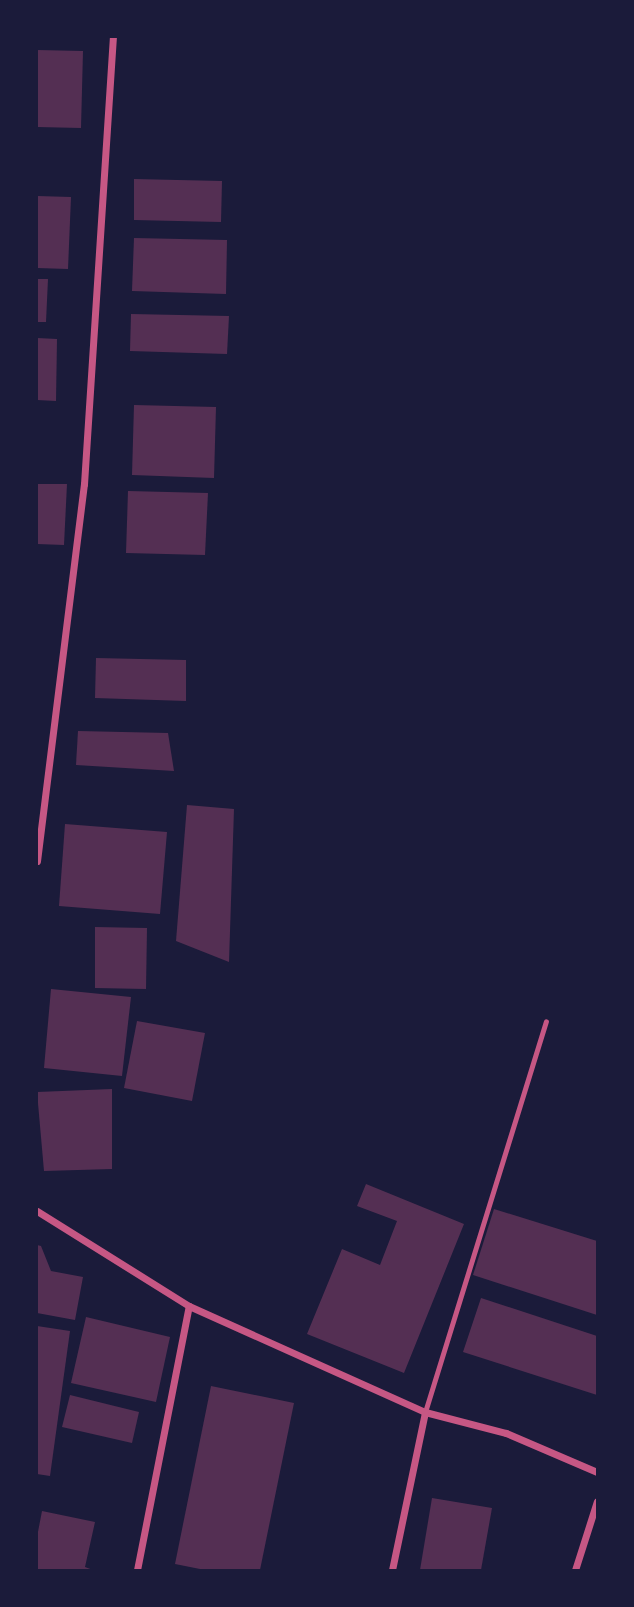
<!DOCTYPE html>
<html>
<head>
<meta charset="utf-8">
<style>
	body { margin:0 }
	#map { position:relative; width:634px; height:1607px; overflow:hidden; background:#1b1b3a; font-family:"Alegreya Sans",sans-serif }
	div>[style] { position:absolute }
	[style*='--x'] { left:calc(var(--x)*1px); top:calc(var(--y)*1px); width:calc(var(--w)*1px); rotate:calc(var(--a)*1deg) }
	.building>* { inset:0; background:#542f53 }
	.service>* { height:5px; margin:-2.5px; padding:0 2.5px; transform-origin:2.5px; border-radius:2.5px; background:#c65784 }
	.minor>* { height:7px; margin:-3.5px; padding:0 3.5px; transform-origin:3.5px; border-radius:3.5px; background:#c65784 }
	span { translate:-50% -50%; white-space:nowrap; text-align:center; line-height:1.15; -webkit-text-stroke:5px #1b1b3a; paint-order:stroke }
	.frame { position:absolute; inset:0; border:38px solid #1b1b3a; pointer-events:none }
</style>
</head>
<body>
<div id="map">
	<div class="building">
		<i style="clip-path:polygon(37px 50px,83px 51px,81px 128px,37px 127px)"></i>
		<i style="clip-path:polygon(134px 179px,222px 181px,221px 222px,134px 220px)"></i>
		<i style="clip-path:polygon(37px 196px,71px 197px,68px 269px,37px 268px)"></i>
		<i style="clip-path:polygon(134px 238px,227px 240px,226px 294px,132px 291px)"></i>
		<i style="clip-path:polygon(37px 279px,48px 279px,46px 322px,37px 322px)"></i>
		<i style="clip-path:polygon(131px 314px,229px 316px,227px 354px,130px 351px)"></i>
		<i style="clip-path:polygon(37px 338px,57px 339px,56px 401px,37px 400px)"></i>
		<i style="clip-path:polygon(134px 405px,216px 407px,214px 478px,132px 475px)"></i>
		<i style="clip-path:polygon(37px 484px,67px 484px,64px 545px,37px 544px)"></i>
		<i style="clip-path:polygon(128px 491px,208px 493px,205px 555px,126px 553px)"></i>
		<i style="clip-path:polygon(96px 658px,186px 660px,186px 701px,95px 698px)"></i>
		<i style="clip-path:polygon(78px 731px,168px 733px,174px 771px,76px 765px)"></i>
		<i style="clip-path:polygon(187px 805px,234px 809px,229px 962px,176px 941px)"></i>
		<i style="clip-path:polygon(65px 824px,167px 832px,160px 914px,59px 906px)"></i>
		<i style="clip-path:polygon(95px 927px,147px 928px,146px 989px,95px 988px)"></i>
		<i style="clip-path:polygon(51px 989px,131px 997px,122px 1076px,44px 1068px)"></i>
		<i style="clip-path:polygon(137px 1021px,205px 1033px,192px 1101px,124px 1088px)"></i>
		<i style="clip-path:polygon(112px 1089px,112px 1169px,44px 1171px,37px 1092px)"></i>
		<i style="clip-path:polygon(366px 1184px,464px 1224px,404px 1373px,307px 1334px,342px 1249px,380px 1265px,397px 1221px,357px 1206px)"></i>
		<i style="clip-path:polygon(494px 1209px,597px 1241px,597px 1315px,473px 1275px)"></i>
		<i style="clip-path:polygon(37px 1245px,41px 1246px,51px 1271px,83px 1277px,75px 1320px,37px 1313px)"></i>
		<i style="clip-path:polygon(481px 1298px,597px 1336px,597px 1395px,463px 1352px)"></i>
		<i style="clip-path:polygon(86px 1317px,170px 1337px,156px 1402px,71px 1383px)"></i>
		<i style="clip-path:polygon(37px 1326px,70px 1331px,50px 1476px,37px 1474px)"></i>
		<i style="clip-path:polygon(211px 1386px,294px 1403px,260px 1570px,205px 1570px,175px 1564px)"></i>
		<i style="clip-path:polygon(70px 1395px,139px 1412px,132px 1443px,62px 1427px)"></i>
		<i style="clip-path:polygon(432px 1498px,492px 1508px,481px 1570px,420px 1570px)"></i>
		<i style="clip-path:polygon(42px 1511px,95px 1522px,85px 1567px,93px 1570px,37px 1570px,37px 1537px)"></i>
	</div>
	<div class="service">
		<i style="--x:425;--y:1412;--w:409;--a:-72.8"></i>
	</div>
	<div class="minor">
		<i style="--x:37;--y:861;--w:380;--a:-82.9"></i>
		<i style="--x:84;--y:484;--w:448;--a:-86.3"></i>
		<i style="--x:37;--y:1211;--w:179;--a:32"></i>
		<i style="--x:189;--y:1306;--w:259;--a:24.2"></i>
		<i style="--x:425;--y:1412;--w:84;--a:14.5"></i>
		<i style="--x:506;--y:1433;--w:99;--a:23.2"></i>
		<i style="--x:137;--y:1570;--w:269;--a:-78.9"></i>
		<i style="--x:392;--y:1570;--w:161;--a:-78.2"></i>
		<i style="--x:575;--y:1570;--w:72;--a:-72.3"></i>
	</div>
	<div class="frame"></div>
</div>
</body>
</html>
